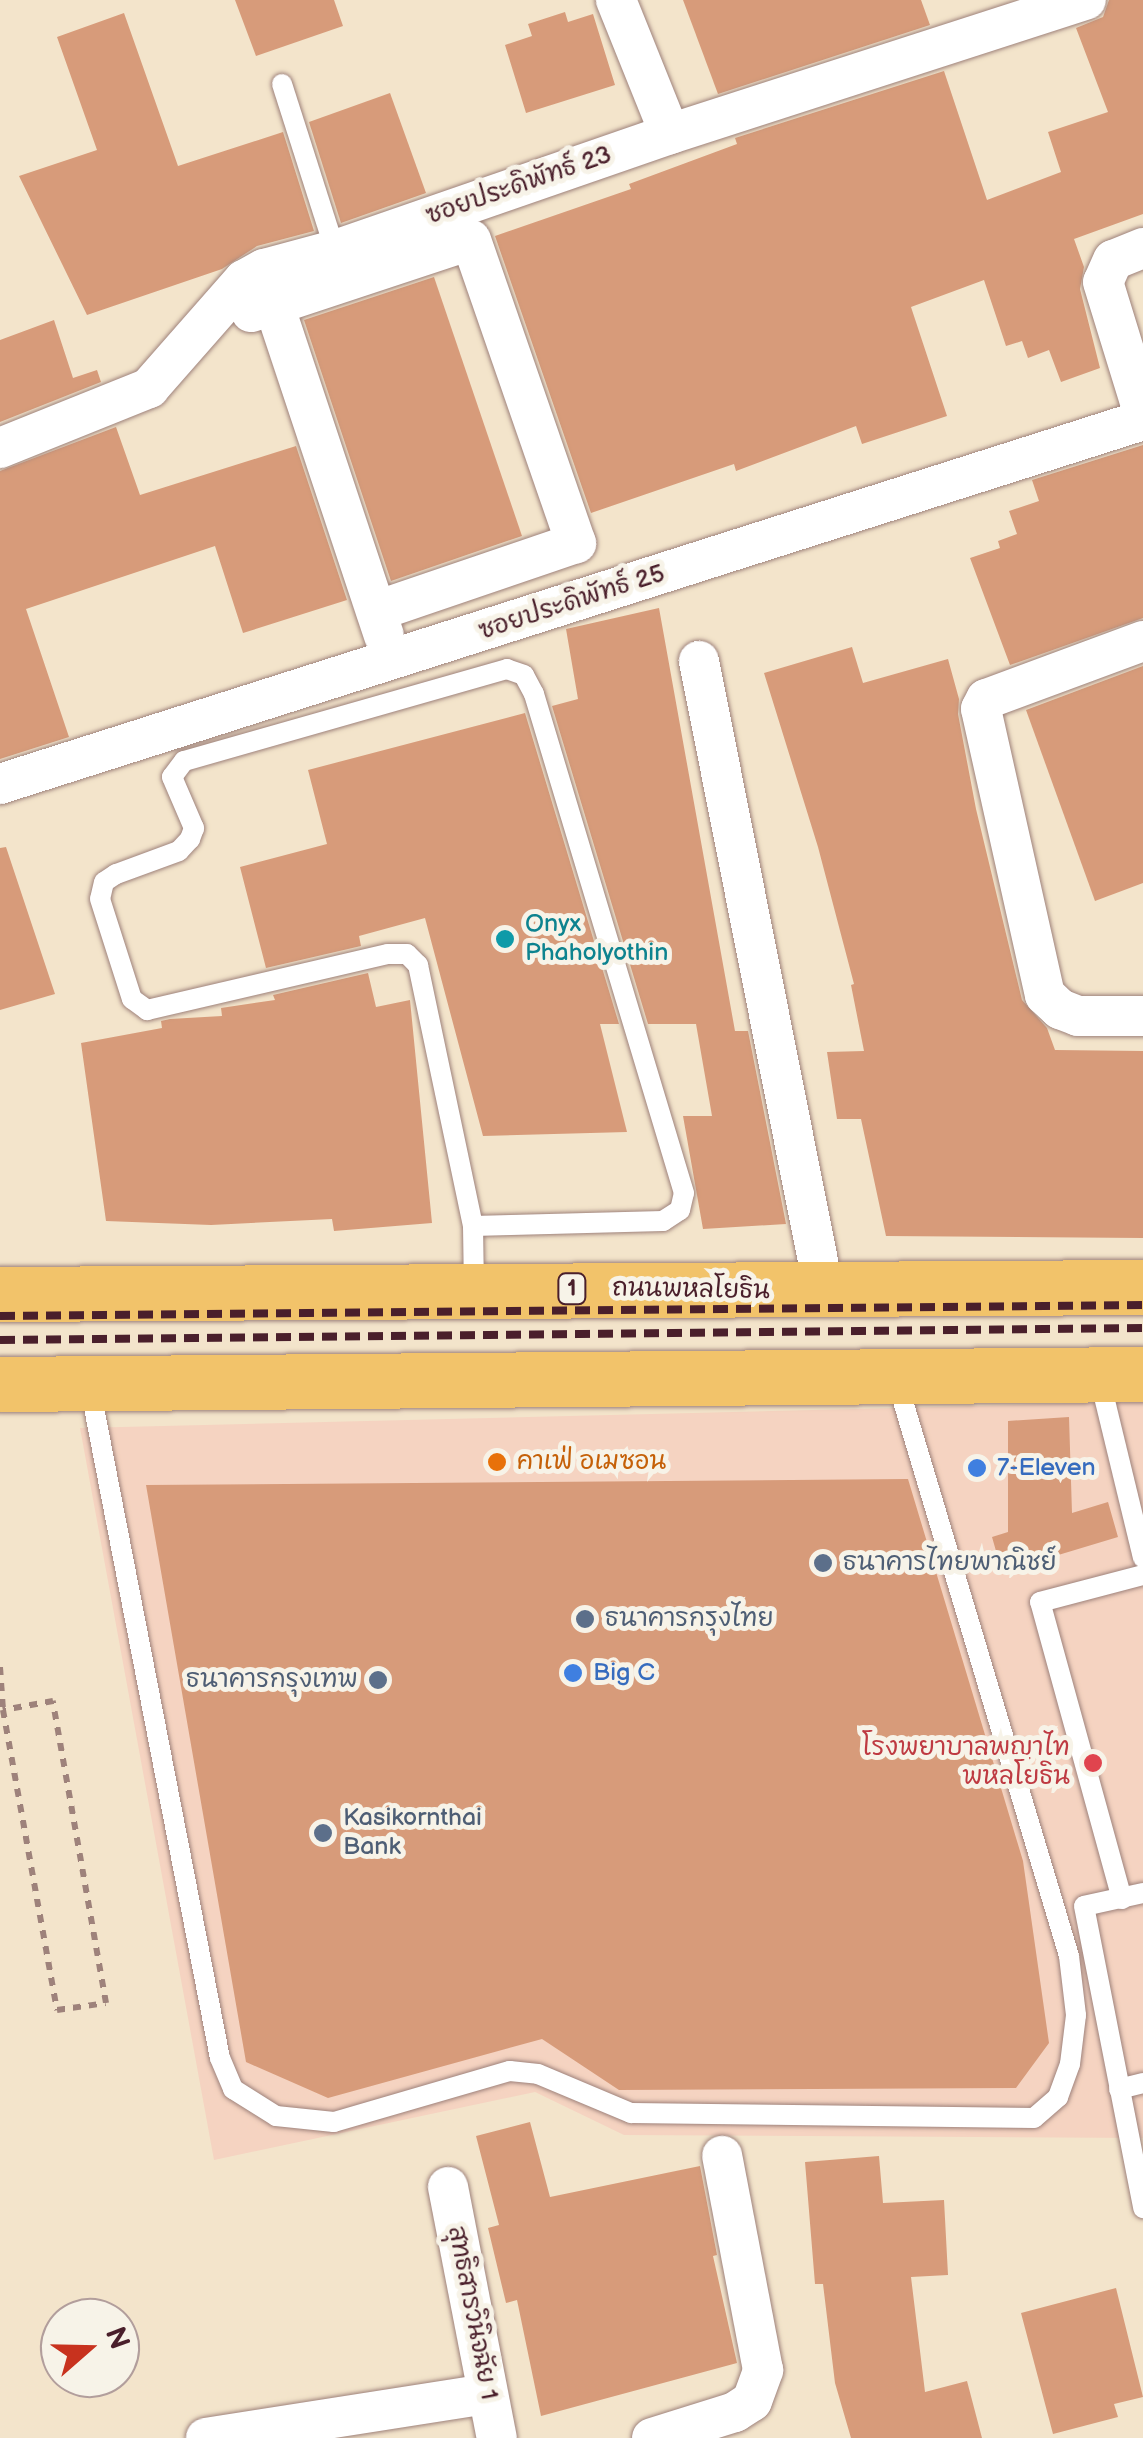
<!DOCTYPE html>
<html>
<head>
<meta charset="utf-8">
<style>
	body { margin:0 }
	#map { position:relative; width:1143px; height:2438px; overflow:hidden; background:#f3e4cb; font-family:"Balsamiq Sans","Playpen Sans Thai",sans-serif }
	div>[style] { position:absolute }
	[style*='--x'] { left:calc(var(--x)*1px); top:calc(var(--y)*1px); width:calc(var(--w)*1px); rotate:calc(var(--a)*1deg) }
	.built>* { inset:0; background:#f5d3c1 }
	.building>* { inset:0; background:#d79b7a }
	.path>* { height:6px; margin-top:-3px; transform-origin:0; background:repeating-linear-gradient(90deg,#9e827b 0 8px,transparent 0 16px) }
	.roads { filter:drop-shadow(0 0 2px #9e827b) drop-shadow(0 0 2px #9e827b) }
	.service>* { height:20px; margin:-10px; padding:0 10px; transform-origin:10px; border-radius:10px; background:#fff }
	.minor>* { height:40px; margin:-20px; padding:0 20px; transform-origin:20px; border-radius:20px; background:#fff }
	.primary>* { height:55px; margin:-27.5px; padding:0 27.5px; transform-origin:27.5px; border-radius:27.5px; background:#f2c36a }
	.rail>* { height:8px; margin-top:-4px; transform-origin:0; background:repeating-linear-gradient(90deg,#4a1f2b 0 15px,transparent 0 23px) }
	.dots>* { width:28px; height:28px; translate:-50% -50%; box-sizing:border-box; border:5px solid #f7f3e8; border-radius:50% }
	span { translate:-50% -50%; white-space:nowrap; text-align:center; line-height:1.15; -webkit-text-stroke:10px #f7f3e8; paint-order:stroke }
	.shield-label span { padding:2px 8px; background:#f7f3e8; border:2px solid; border-radius:8px; -webkit-text-stroke-width:0 }
	.shield-label { font-size:22px; color:#4a1f2b; font-weight:700 }
	.street-label { font-size:25px; color:#4a1f2b }
	.culture-label { font-size:25px; color:#0d838f }
	.left { translate:0 -50%; text-align:left }
	.food-label { font-size:25px; color:#c56008 }
	.shop-label { font-size:25px; color:#366cbe }
	.service-label { font-size:25px; color:#4e5e75 }
	.right { translate:-100% -50%; text-align:right }
	.health-label { font-size:25px; color:#be3a42 }
	.north { position:absolute; left:40px; top:2298px; width:100px; height:100px; box-sizing:border-box; background:#f7f3e8; border:2px solid #b29e9c; border-radius:50%; rotate:70deg; font-size:28px; font-weight:700; line-height:40px; text-align:center; color:#4a1f2b }
	.north::after { content:''; display:block; margin:auto; width:35px; height:45px; background:#c8321e; clip-path:polygon(50% 0,100% 100%,50% 72%,0 100%) }
</style>
</head>
<body>
<div id="map">
	<div class="built">
		<i style="clip-path:polygon(1143px 1402px,1143px 2138px,624px 2135px,535px 2092px,214px 2160px,80px 1428px)"></i>
	</div>
	<div class="building">
		<i style="clip-path:polygon(235px 0,334px 0,343px 26px,256px 56px)"></i>
		<i style="clip-path:polygon(683px 0,921px 0,930px 25px,718px 94px)"></i>
		<i style="clip-path:polygon(1109px 0,1143px 0,1143px 214px,1074px 239px,1084px 267px,1080px 289px,1100px 368px,1061px 382px,1049px 350px,1028px 358px,1022px 341px,1006px 346px,984px 280px,911px 307px,947px 416px,862px 444px,856px 426px,736px 471px,734px 464px,591px 513px,495px 236px,631px 189px,629px 184px,737px 144px,735px 138px,944px 71px,987px 200px,1061px 172px,1048px 132px,1108px 112px,1076px 28px,1103px 17px)"></i>
		<i style="clip-path:polygon(565px 12px,568px 22px,593px 14px,615px 85px,526px 113px,505px 45px,532px 36px,528px 24px)"></i>
		<i style="clip-path:polygon(124px 13px,178px 166px,283px 132px,314px 231px,257px 246px,222px 269px,87px 315px,19px 176px,97px 150px,57px 37px)"></i>
		<i style="clip-path:polygon(390px 93px,426px 193px,341px 223px,309px 122px)"></i>
		<i style="clip-path:polygon(434px 277px,522px 536px,391px 581px,304px 320px)"></i>
		<i style="clip-path:polygon(54px 320px,73px 378px,97px 370px,101px 382px,0 422px,0 340px)"></i>
		<i style="clip-path:polygon(116px 427px,140px 495px,296px 446px,347px 600px,243px 633px,215px 546px,26px 609px,69px 737px,0 759px,0 471px)"></i>
		<i style="clip-path:polygon(1143px 445px,1143px 618px,1010px 665px,970px 558px,1000px 548px,998px 541px,1017px 534px,1009px 511px,1039px 501px,1032px 480px)"></i>
		<i style="clip-path:polygon(659px 608px,735px 1031px,748px 1031px,786px 1224px,703px 1229px,683px 1116px,712px 1116px,696px 1024px,648px 1024px,552px 706px,578px 699px,566px 629px)"></i>
		<i style="clip-path:polygon(852px 647px,863px 683px,948px 659px,959px 699px,958px 714px,976px 809px,1022px 1000px,1047px 1028px,1055px 1050px,1143px 1051px,1143px 1238px,886px 1236px,861px 1119px,837px 1119px,827px 1052px,864px 1051px,851px 985px,854px 984px,818px 847px,764px 673px)"></i>
		<i style="clip-path:polygon(1143px 666px,1143px 883px,1095px 901px,1026px 710px)"></i>
		<i style="clip-path:polygon(525px 713px,619px 1024px,600px 1024px,627px 1132px,483px 1136px,425px 918px,359px 936px,361px 946px,266px 968px,240px 867px,327px 844px,308px 770px)"></i>
		<i style="clip-path:polygon(6px 847px,55px 994px,0 1010px,0 848px)"></i>
		<i style="clip-path:polygon(368px 973px,376px 1007px,410px 1000px,432px 1223px,334px 1231px,332px 1219px,211px 1225px,106px 1221px,81px 1043px,162px 1028px,161px 1021px,170px 1019px,222px 1016px,221px 1008px,275px 1000px,273px 995px)"></i>
		<i style="clip-path:polygon(1069px 1417px,1072px 1513px,1108px 1502px,1118px 1537px,1002px 1572px,992px 1537px,1008px 1532px,1008px 1421px)"></i>
		<i style="clip-path:polygon(908px 1479px,1023px 1861px,1049px 2043px,1016px 2088px,619px 2090px,542px 2039px,328px 2098px,246px 2062px,146px 1485px)"></i>
		<i style="clip-path:polygon(530px 2122px,550px 2197px,700px 2166px,717px 2255px,713px 2256px,737px 2363px,541px 2416px,517px 2300px,506px 2303px,488px 2228px,499px 2225px,476px 2136px)"></i>
		<i style="clip-path:polygon(879px 2156px,883px 2203px,944px 2200px,948px 2275px,911px 2277px,925px 2392px,967px 2381px,982px 2438px,851px 2438px,835px 2383px,823px 2284px,815px 2284px,805px 2162px)"></i>
		<i style="clip-path:polygon(1116px 2288px,1143px 2397px,1114px 2404px,1118px 2417px,1053px 2434px,1021px 2313px)"></i>
	</div>
	<div class="path">
		<i style="--x:0;--y:1667;--w:43;--a:86"></i>
		<i style="--x:3;--y:1710;--w:305;--a:79.8"></i>
		<i style="--x:57;--y:2010;--w:49;--a:-8.1"></i>
		<i style="--x:106;--y:2003;--w:307;--a:-100"></i>
		<i style="--x:53;--y:1701;--w:51;--a:169.8"></i>
	</div>
	<div class="roads">
		<div class="service">
			<i style="--x:282;--y:84;--w:174;--a:72.3"></i>
			<i style="--x:473;--y:1226;--w:190;--a:-1.5"></i>
			<i style="--x:663;--y:1221;--w:20;--a:-33"></i>
			<i style="--x:680;--y:1210;--w:17;--a:-77"></i>
			<i style="--x:684;--y:1193;--w:521;--a:-106.73"></i>
			<i style="--x:534;--y:694;--w:21;--a:-118"></i>
			<i style="--x:524;--y:675;--w:18;--a:-161"></i>
			<i style="--x:507;--y:669;--w:336;--a:164.1"></i>
			<i style="--x:184;--y:761;--w:20;--a:127"></i>
			<i style="--x:172;--y:777;--w:56;--a:66.7"></i>
			<i style="--x:194;--y:828;--w:12;--a:110"></i>
			<i style="--x:190;--y:839;--w:16;--a:133"></i>
			<i style="--x:179;--y:851;--w:67;--a:159.9"></i>
			<i style="--x:116;--y:874;--w:14;--a:146"></i>
			<i style="--x:104;--y:882;--w:17;--a:103"></i>
			<i style="--x:100;--y:899;--w:105;--a:72.3"></i>
			<i style="--x:132;--y:999;--w:19;--a:36"></i>
			<i style="--x:147;--y:1010;--w:247;--a:-13.1"></i>
			<i style="--x:388;--y:954;--w:19;--a:0"></i>
			<i style="--x:407;--y:954;--w:16;--a:45"></i>
			<i style="--x:418;--y:965;--w:267;--a:78.1"></i>
			<i style="--x:473;--y:1226;--w:62;--a:89.1"></i>
			<i style="--x:1099;--y:1376;--w:187;--a:76.4"></i>
			<i style="--x:90;--y:1387;--w:683;--a:79.04"></i>
			<i style="--x:220;--y:2058;--w:34;--a:67"></i>
			<i style="--x:233;--y:2089;--w:51;--a:32.1"></i>
			<i style="--x:276;--y:2116;--w:58;--a:5.9"></i>
			<i style="--x:334;--y:2122;--w:183;--a:-16.2"></i>
			<i style="--x:510;--y:2071;--w:28;--a:6"></i>
			<i style="--x:538;--y:2074;--w:101;--a:22.8"></i>
			<i style="--x:631;--y:2113;--w:403;--a:0.7"></i>
			<i style="--x:1034;--y:2118;--w:32;--a:-41"></i>
			<i style="--x:1058;--y:2097;--w:35;--a:-70"></i>
			<i style="--x:1070;--y:2064;--w:49;--a:-83"></i>
			<i style="--x:1076;--y:2015;--w:59;--a:-96.8"></i>
			<i style="--x:1069;--y:1956;--w:603;--a:-106.66"></i>
			<i style="--x:1143;--y:1893;--w:60;--a:167.6"></i>
			<i style="--x:1084;--y:1906;--w:308;--a:78.9"></i>
			<i style="--x:1122;--y:1899;--w:308;--a:-105.4"></i>
			<i style="--x:1040;--y:1602;--w:106;--a:-14.7"></i>
			<i style="--x:1119;--y:2089;--w:25;--a:-14"></i>
		</div>
		<div class="minor">
			<i style="--x:616;--y:0;--w:144;--a:68.1"></i>
			<i style="--x:1143;--y:248;--w:32;--a:158"></i>
			<i style="--x:1113;--y:260;--w:24;--a:114"></i>
			<i style="--x:1103;--y:282;--w:136;--a:72.9"></i>
			<i style="--x:274;--y:305;--w:207;--a:-18.3"></i>
			<i style="--x:471;--y:240;--w:321;--a:70.9"></i>
			<i style="--x:576;--y:543;--w:211;--a:161.2"></i>
			<i style="--x:251;--y:312;--w:24;--a:-17"></i>
			<i style="--x:274;--y:305;--w:348;--a:71.6"></i>
			<i style="--x:0;--y:448;--w:161;--a:-21.9"></i>
			<i style="--x:149;--y:388;--w:144;--a:-48.7"></i>
			<i style="--x:244;--y:280;--w:23;--a:-29"></i>
			<i style="--x:264;--y:269;--w:73;--a:-15"></i>
			<i style="--x:335;--y:250;--w:355;--a:-19.1"></i>
			<i style="--x:670;--y:134;--w:437;--a:-17.9"></i>
			<i style="--x:1143;--y:641;--w:167;--a:159.7"></i>
			<i style="--x:986;--y:699;--w:11;--a:117"></i>
			<i style="--x:981;--y:709;--w:293;--a:77.4"></i>
			<i style="--x:1045;--y:995;--w:21;--a:43"></i>
			<i style="--x:1060;--y:1009;--w:19;--a:21"></i>
			<i style="--x:1078;--y:1016;--w:65;--a:0"></i>
			<i style="--x:699;--y:661;--w:642;--a:78.78"></i>
			<i style="--x:0;--y:784;--w:1200;--a:-17.66"></i>
			<i style="--x:448;--y:2187;--w:256;--a:79"></i>
			<i style="--x:206;--y:2438;--w:285;--a:-8.9"></i>
			<i style="--x:652;--y:2438;--w:87;--a:-17.4"></i>
			<i style="--x:735;--y:2412;--w:20;--a:-33"></i>
			<i style="--x:752;--y:2401;--w:33;--a:-70"></i>
			<i style="--x:763;--y:2370;--w:218;--a:-100.8"></i>
		</div>
		<div class="primary">
			<i style="--x:0;--y:1294;--w:1143;--a:-0.35"></i>
			<i style="--x:0;--y:1384;--w:1143;--a:-0.5"></i>
		</div>
	</div>
	<div class="rail">
		<i style="--x:0;--y:1316;--w:1143;--a:-0.55"></i>
		<i style="--x:0;--y:1340;--w:1143;--a:-0.6"></i>
	</div>
	<div class="dots">
		<i style="left:505px;top:939px;background:#0f9aa8"></i>
		<i style="left:497px;top:1462px;background:#e8710a"></i>
		<i style="left:977px;top:1468px;background:#3f7fe0"></i>
		<i style="left:823px;top:1563px;background:#5c6f8a"></i>
		<i style="left:585px;top:1619px;background:#5c6f8a"></i>
		<i style="left:573px;top:1673px;background:#3f7fe0"></i>
		<i style="left:378px;top:1680px;background:#5c6f8a"></i>
		<i style="left:1093px;top:1763px;background:#e0444e"></i>
		<i style="left:323px;top:1833px;background:#5c6f8a"></i>
	</div>
	<div class="shield-label">
		<span style="left:572px;top:1289px">1</span>
	</div>
	<div class="street-label">
		<span style="left:519px;top:186px;rotate:-19deg">ซอยประดิพัทธ์ 23</span>
		<span style="left:572px;top:603px;rotate:-18deg">ซอยประดิพัทธ์ 25</span>
		<span style="left:691px;top:1290px;rotate:1deg">ถนนพหลโยธิน</span>
		<span style="left:472px;top:2313px;rotate:79deg">สุทธิสารวินิจฉัย 1</span>
	</div>
	<div class="culture-label">
		<span class="left" style="left:525px;top:939px">Onyx<br>Phaholyothin</span>
	</div>
	<div class="food-label">
		<span class="left" style="left:517px;top:1462px">คาเฟ่ อเมซอน</span>
	</div>
	<div class="shop-label">
		<span class="left" style="left:997px;top:1468px">7-Eleven</span>
		<span class="left" style="left:593px;top:1673px">Big C</span>
	</div>
	<div class="service-label">
		<span class="left" style="left:843px;top:1563px">ธนาคารไทยพาณิชย์</span>
		<span class="left" style="left:605px;top:1619px">ธนาคารกรุงไทย</span>
		<span class="right" style="left:358px;top:1680px">ธนาคารกรุงเทพ</span>
		<span class="left" style="left:343px;top:1833px">Kasikornthai<br>Bank</span>
	</div>
	<div class="health-label">
		<span class="right" style="left:1070px;top:1763px">โรงพยาบาลพญาไท<br>พหลโยธิน</span>
	</div>
	<div class="north">N</div>
</div>
</body>
</html>
